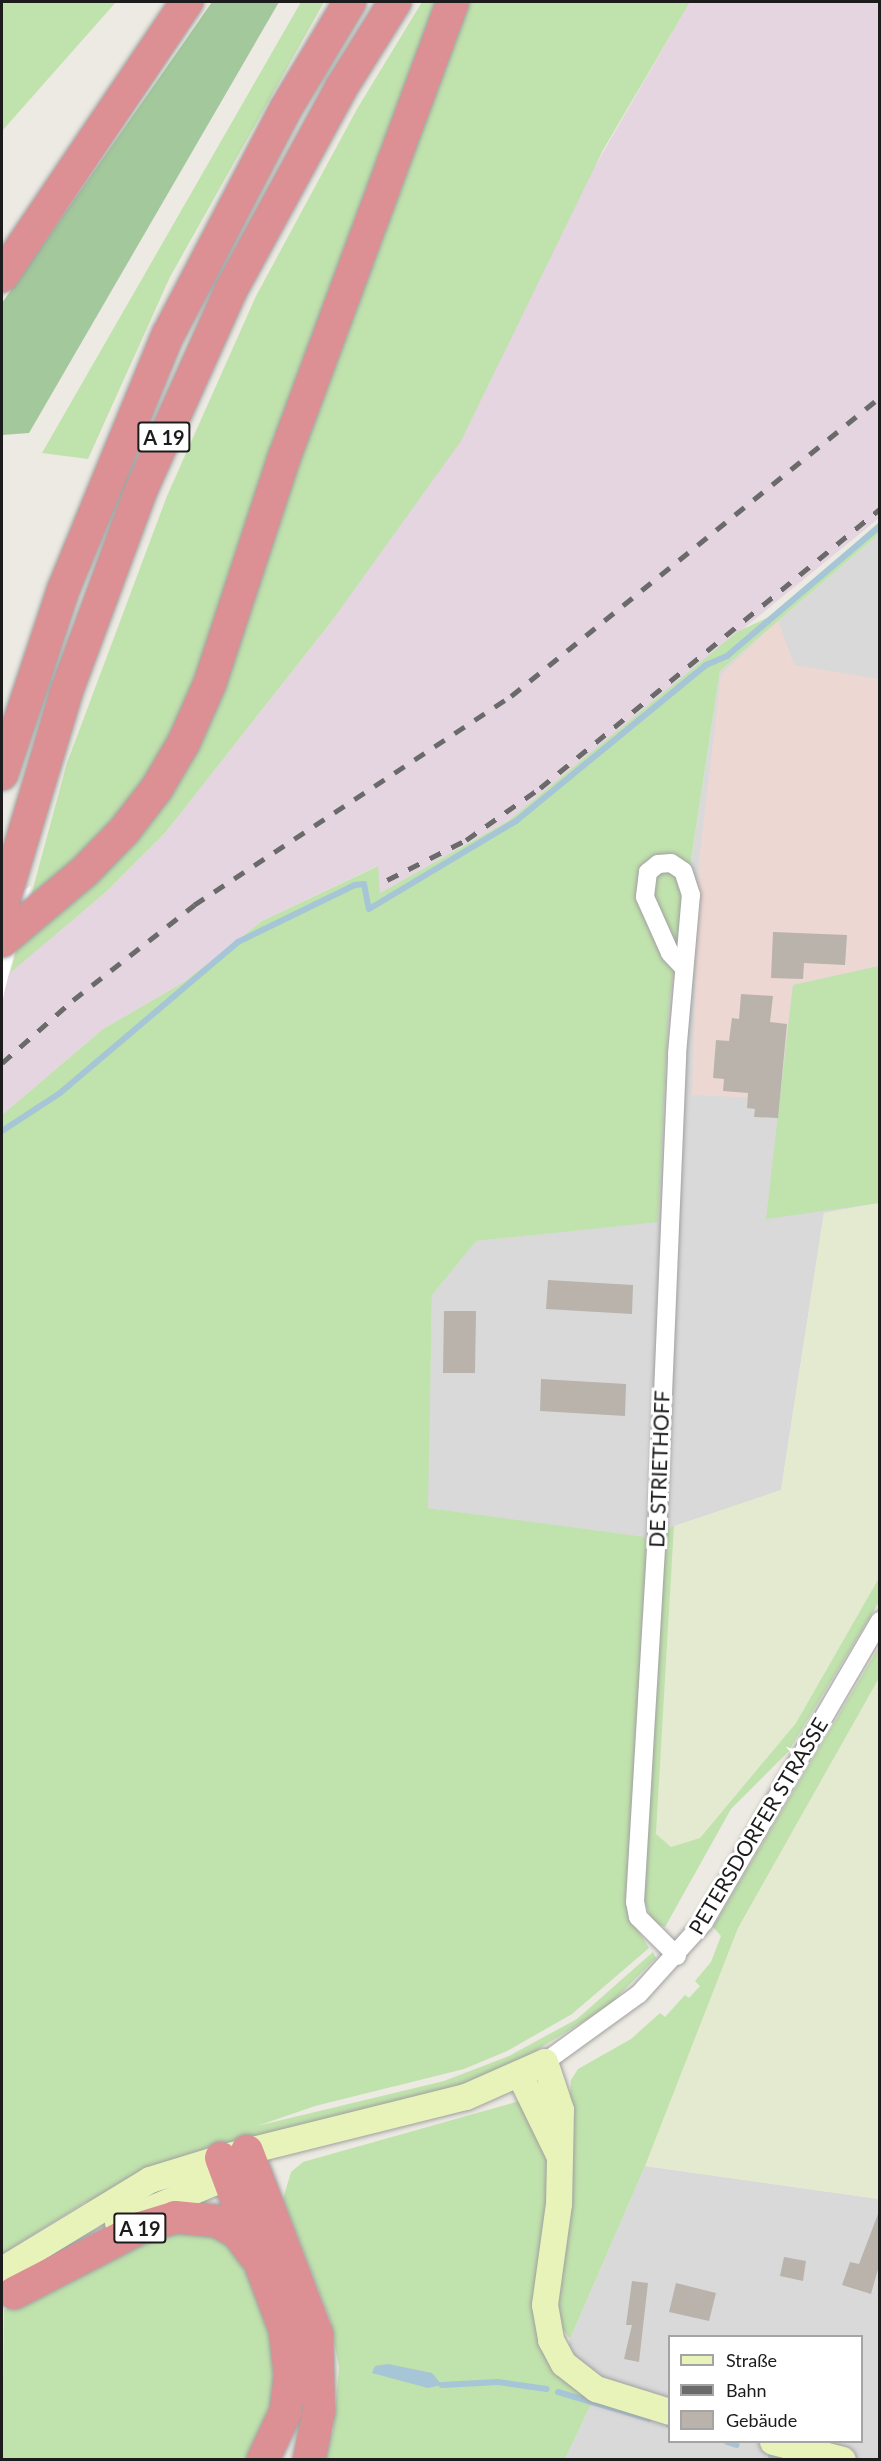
<!DOCTYPE html>
<html>
<head>
<meta charset="utf-8">
<style>
	body { margin:0 }
	#map { position:relative; width:881px; height:2461px; overflow:hidden; background:#eceae2; font-family:Lato,sans-serif }
	div>[style] { position:absolute }
	[style*='--x'] { left:calc(var(--x)*1px); top:calc(var(--y)*1px); width:calc(var(--w)*1px); rotate:calc(var(--a)*1deg) }
	.residential>* { inset:0; background:#dad9d9 }
	.commercial>* { inset:0; background:#ecd7d3 }
	.industrial>* { inset:0; background:#e5d5e0 }
	.farmland>* { inset:0; background:#e4eacf }
	.grass>* { inset:0; background:#c0e2ac }
	.forest>* { inset:0; background:#a2c89b }
	.water>* { inset:0; background:#a6c5d6 }
	.pier>* { inset:0; background:#fff }
	.stream>* { height:6px; margin:-3px; padding:0 3px; transform-origin:3px; border-radius:3px; background:#a6c5d6 }
	.building>* { inset:0; background:#b9b3ac }
	.roads { filter:drop-shadow(0 0 2px #a0a0a0) drop-shadow(0 0 2px #a0a0a0) }
	.street>* { height:18px; margin:-9px; padding:0 9px; transform-origin:9px; border-radius:9px; background:#fff }
	.secondary>* { height:26px; margin:-13px; padding:0 13px; transform-origin:13px; border-radius:13px; background:#e8f3ba }
	.highway>* { height:32px; margin:-16px; padding:0 16px; transform-origin:16px; border-radius:16px; background:#dd9094 }
	.rail>* { height:4.5px; margin-top:-2.25px; transform-origin:0; background:repeating-linear-gradient(90deg,#6a6a6a 0 12px,transparent 0 24px) }
	span { translate:-50% -50%; white-space:nowrap; text-align:center; line-height:1.15; -webkit-text-stroke:6px #fff; paint-order:stroke }
	.shield-label span { padding:2px 4px; background:#fff; border:2px solid; border-radius:4px; -webkit-text-stroke-width:0 }
	.shield-label { font-size:20px; color:#1c1c1c; font-weight:700 }
	.street-label { font-size:21px; color:#1c1c1c }
	.frame { position:absolute; inset:0; border:3px solid #1c1c1c; pointer-events:none }
	.legend { position:absolute; left:668px; top:2335px; width:195px; height:108px; box-sizing:border-box; background:#fff; border:2px solid #a4a4a4; margin:0; padding:8px 10px; list-style:none; font-size:18px; color:#1c1c1c }
	.legend li { display:flex; align-items:center; gap:12px; height:30px }
	.legend b { width:30px; border:2px solid #a4a4a4 }
</style>
</head>
<body>
<div id="map">
	<div class="residential">
		<i style="clip-path:polygon(879px 534px,879px 1203px,824px 1213px,781px 1490px,645px 1538px,427px 1508px,432px 1295px,475px 1241px,658px 1221px,669px 1003px,720px 671px)"></i>
		<i style="clip-path:polygon(evenodd,645px 2166px,879px 2199px,879px 2459px,565px 2459px,593px 2400px,564px 2364px,570px 2339px,645px 2166px,670px 2336px,862px 2336px,862px 2442px,670px 2442px,670px 2336px)"></i>
	</div>
	<div class="commercial">
		<i style="clip-path:polygon(778px 620px,794px 665px,879px 679px,879px 966px,793px 985px,779px 1099px,692px 1095px,699px 860px,721px 675px)"></i>
	</div>
	<div class="industrial">
		<i style="clip-path:polygon(690px 2px,879px 2px,879px 518px,508px 821px,380px 893px,377px 866px,262px 921px,184px 982px,103px 1029px,2px 1115px,2px 979px,107px 891px,165px 833px,331px 622px)"></i>
	</div>
	<div class="farmland">
		<i style="clip-path:polygon(879px 1203px,879px 1578px,796px 1723px,700px 1838px,671px 1847px,656px 1834px,674px 1526px,781px 1490px,824px 1213px)"></i>
		<i style="clip-path:polygon(879px 1678px,879px 2199px,645px 2166px,738px 1928px)"></i>
	</div>
	<div class="grass">
		<i style="clip-path:polygon(2px 2px,116px 2px,2px 131px)"></i>
		<i style="clip-path:polygon(301px 2px,324px 2px,170px 277px,88px 459px,42px 453px)"></i>
		<i style="clip-path:polygon(422px 2px,690px 2px,603px 150px,461px 441px,331px 622px,165px 833px,107px 891px,10px 973px,67px 763px,167px 496px,256px 296px,357px 109px)"></i>
		<i style="clip-path:polygon(879px 522px,879px 534px,720px 671px,669px 1003px,658px 1222px,476px 1241px,432px 1295px,428px 1508px,652px 1538px,631px 1919px,649px 1948px,572px 2014px,507px 2051px,464px 2069px,315px 2106px,257px 2126px,444px 2081px,509px 2056px,577px 2019px,653px 1952px,656px 1958px,607px 2007px,514px 2064px,469px 2084px,193px 2154px,84px 2203px,2px 2254px,2px 1115px,103px 1029px,184px 982px,262px 921px,378px 866px,380px 893px,508px 821px,737px 632px,777px 613px)"></i>
		<i style="clip-path:polygon(879px 966px,879px 1203px,766px 1219px,793px 985px)"></i>
		<i style="clip-path:polygon(674px 1526px,656px 1834px,671px 1847px,700px 1838px,796px 1723px,879px 1578px,879px 1602px,788px 1752px,731px 1809px,665px 1927px,652px 1921px,643px 1897px,664px 1531px)"></i>
		<i style="clip-path:polygon(879px 1647px,879px 1678px,738px 1928px,645px 2166px,570px 2339px,562px 2328px,557px 2308px,571px 2080px,578px 2069px,631px 2039px,660px 2013px,665px 2017px,685px 1995px,689px 1998px,700px 1986px,695px 1981px,711px 1962px,721px 1936px,713px 1927px)"></i>
		<i style="clip-path:polygon(530px 2098px,558px 2153px,545px 2305px,593px 2400px,565px 2459px,322px 2459px,333px 2431px,339px 2367px,330px 2320px,283px 2199px,291px 2172px,303px 2162px)"></i>
		<i style="clip-path:polygon(206px 2229px,246px 2256px,278px 2350px,279px 2392px,249px 2459px,2px 2459px,4px 2310px,147px 2233px)"></i>
	</div>
	<div class="forest">
		<i style="clip-path:polygon(212px 2px,279px 2px,29px 433px,2px 435px,2px 303px)"></i>
	</div>
	<div class="water">
		<i style="clip-path:polygon(388px 2364px,432px 2373px,442px 2385px,428px 2388px,372px 2373px,375px 2366px)"></i>
	</div>
	<div class="pier">
		<i style="clip-path:polygon(31px 886px,5px 989px,2px 1004px,2px 902px)"></i>
	</div>
	<div class="stream">
		<i style="--x:2;--y:1131;--w:69;--a:-33.2"></i>
		<i style="--x:60;--y:1093;--w:233;--a:-40.3"></i>
		<i style="--x:238;--y:942;--w:130;--a:-26"></i>
		<i style="--x:355;--y:885;--w:9;--a:-6"></i>
		<i style="--x:364;--y:884;--w:25;--a:79"></i>
		<i style="--x:369;--y:909;--w:171;--a:-30.9"></i>
		<i style="--x:516;--y:821;--w:246;--a:-39.4"></i>
		<i style="--x:706;--y:665;--w:23;--a:-23"></i>
		<i style="--x:727;--y:656;--w:201;--a:-40.4"></i>
		<i style="--x:442;--y:2385;--w:56;--a:-3.1"></i>
		<i style="--x:498;--y:2382;--w:49;--a:8.3"></i>
		<i style="--x:558;--y:2392;--w:95;--a:16.5"></i>
		<i style="--x:669;--y:2425;--w:1;--a:0"></i>
		<i style="--x:727;--y:2442;--w:10;--a:17"></i>
		<i style="--x:771;--y:2456;--w:12;--a:20"></i>
	</div>
	<div class="building">
		<i style="clip-path:polygon(773px 932px,847px 935px,845px 965px,804px 963px,803px 979px,771px 978px)"></i>
		<i style="clip-path:polygon(741px 994px,773px 996px,770px 1022px,787px 1024px,778px 1118px,754px 1117px,755px 1109px,747px 1108px,748px 1093px,723px 1091px,724px 1079px,713px 1078px,716px 1040px,729px 1041px,732px 1018px,739px 1019px)"></i>
		<i style="clip-path:polygon(548px 1280px,633px 1285px,632px 1314px,546px 1309px)"></i>
		<i style="clip-path:polygon(444px 1311px,476px 1311px,475px 1373px,443px 1373px)"></i>
		<i style="clip-path:polygon(541px 1379px,626px 1384px,625px 1416px,540px 1411px)"></i>
		<i style="clip-path:polygon(878px 2214px,879px 2266px,871px 2294px,842px 2285px,850px 2262px,859px 2264px)"></i>
		<i style="clip-path:polygon(784px 2257px,806px 2261px,803px 2281px,780px 2276px)"></i>
		<i style="clip-path:polygon(632px 2281px,648px 2283px,639px 2362px,624px 2359px,632px 2325px,626px 2325px)"></i>
		<i style="clip-path:polygon(676px 2283px,716px 2293px,709px 2321px,669px 2312px)"></i>
	</div>
	<div class="roads">
		<div class="street">
			<i style="--x:677;--y:1956;--w:55;--a:-135"></i>
			<i style="--x:638;--y:1917;--w:15;--a:-101"></i>
			<i style="--x:635;--y:1902;--w:366;--a:-86.6"></i>
			<i style="--x:657;--y:1537;--w:483;--a:-87.6"></i>
			<i style="--x:677;--y:1054;--w:160;--a:-85"></i>
			<i style="--x:691;--y:895;--w:25;--a:-108"></i>
			<i style="--x:683;--y:871;--w:14;--a:-146"></i>
			<i style="--x:671;--y:863;--w:13;--a:176"></i>
			<i style="--x:658;--y:864;--w:13;--a:141"></i>
			<i style="--x:648;--y:872;--w:25;--a:97"></i>
			<i style="--x:645;--y:897;--w:61;--a:65.9"></i>
			<i style="--x:670;--y:953;--w:18;--a:47"></i>
			<i style="--x:545;--y:2062;--w:116;--a:-35.9"></i>
			<i style="--x:639;--y:1994;--w:97;--a:-47.9"></i>
			<i style="--x:704;--y:1922;--w:349;--a:-59.7"></i>
		</div>
		<div class="secondary">
			<i style="--x:520;--y:2075;--w:87;--a:64"></i>
			<i style="--x:118;--y:2223;--w:137;--a:-22.8"></i>
			<i style="--x:2;--y:2270;--w:173;--a:-31.3"></i>
			<i style="--x:150;--y:2180;--w:74;--a:-17.2"></i>
			<i style="--x:221;--y:2158;--w:252;--a:-14"></i>
			<i style="--x:466;--y:2097;--w:86;--a:-23.9"></i>
			<i style="--x:545;--y:2062;--w:51;--a:71.6"></i>
			<i style="--x:561;--y:2110;--w:94;--a:91.2"></i>
			<i style="--x:559;--y:2204;--w:102;--a:97.9"></i>
			<i style="--x:545;--y:2305;--w:36;--a:80"></i>
			<i style="--x:551;--y:2340;--w:27;--a:62"></i>
			<i style="--x:564;--y:2364;--w:41;--a:38"></i>
			<i style="--x:596;--y:2389;--w:77;--a:17.3"></i>
			<i style="--x:773;--y:2442;--w:72;--a:14.4"></i>
		</div>
		<div class="highway">
			<i style="--x:2;--y:276;--w:331;--a:-56"></i>
			<i style="--x:2;--y:774;--w:196;--a:-71.6"></i>
			<i style="--x:64;--y:588;--w:274;--a:-67.7"></i>
			<i style="--x:168;--y:335;--w:254;--a:-62.5"></i>
			<i style="--x:285;--y:110;--w:126;--a:-59"></i>
			<i style="--x:2;--y:907;--w:223;--a:-73.3"></i>
			<i style="--x:66;--y:693;--w:219;--a:-69.7"></i>
			<i style="--x:142;--y:488;--w:217;--a:-65.8"></i>
			<i style="--x:231;--y:290;--w:230;--a:-61.4"></i>
			<i style="--x:341;--y:88;--w:102;--a:-57.9"></i>
			<i style="--x:2;--y:941;--w:109;--a:-40.1"></i>
			<i style="--x:85;--y:871;--w:56;--a:-45.7"></i>
			<i style="--x:124;--y:831;--w:54;--a:-52.5"></i>
			<i style="--x:157;--y:788;--w:53;--a:-59.6"></i>
			<i style="--x:184;--y:742;--w:64;--a:-66.2"></i>
			<i style="--x:210;--y:683;--w:237;--a:-71.8"></i>
			<i style="--x:284;--y:458;--w:486;--a:-69.7"></i>
			<i style="--x:247;--y:2151;--w:196;--a:69.1"></i>
			<i style="--x:317;--y:2334;--w:77;--a:88.5"></i>
			<i style="--x:319;--y:2411;--w:50;--a:101.5"></i>
			<i style="--x:221;--y:2158;--w:184;--a:69.6"></i>
			<i style="--x:285;--y:2330;--w:46;--a:83.8"></i>
			<i style="--x:290;--y:2376;--w:35;--a:97"></i>
			<i style="--x:286;--y:2411;--w:54;--a:115.1"></i>
			<i style="--x:14;--y:2293;--w:142;--a:-27.3"></i>
			<i style="--x:140;--y:2228;--w:37;--a:-17"></i>
			<i style="--x:175;--y:2217;--w:42;--a:5.4"></i>
			<i style="--x:217;--y:2221;--w:24;--a:30"></i>
			<i style="--x:238;--y:2233;--w:27;--a:54"></i>
		</div>
	</div>
	<div class="rail">
		<i style="--x:387;--y:880;--w:89;--a:-26.9"></i>
		<i style="--x:466;--y:840;--w:90;--a:-35.1"></i>
		<i style="--x:540;--y:788;--w:440;--a:-39.4"></i>
		<i style="--x:2;--y:1063;--w:95;--a:-41.6"></i>
		<i style="--x:73;--y:1000;--w:154;--a:-38.1"></i>
		<i style="--x:194;--y:905;--w:380;--a:-33.4"></i>
		<i style="--x:511;--y:696;--w:475;--a:-39"></i>
	</div>
	<div class="shield-label">
		<span style="left:164px;top:437px">A 19</span>
		<span style="left:140px;top:2228px">A 19</span>
	</div>
	<div class="street-label">
		<span style="left:659px;top:1469px;rotate:-88deg">DE STRIETHOFF</span>
		<span style="left:758px;top:1826px;rotate:-59deg">PETERSDORFER STRASSE</span>
	</div>
	<div class="frame"></div>
	<ul class="legend">
	<li><b style="height:8px;background:#e8f3ba"></b>Straße</li>
	<li><b style="height:8px;background:#6a6a6a"></b>Bahn</li>
	<li><b style="height:16px;background:#b9b3ac"></b>Gebäude</li>
	</ul>
</div>
</body>
</html>
